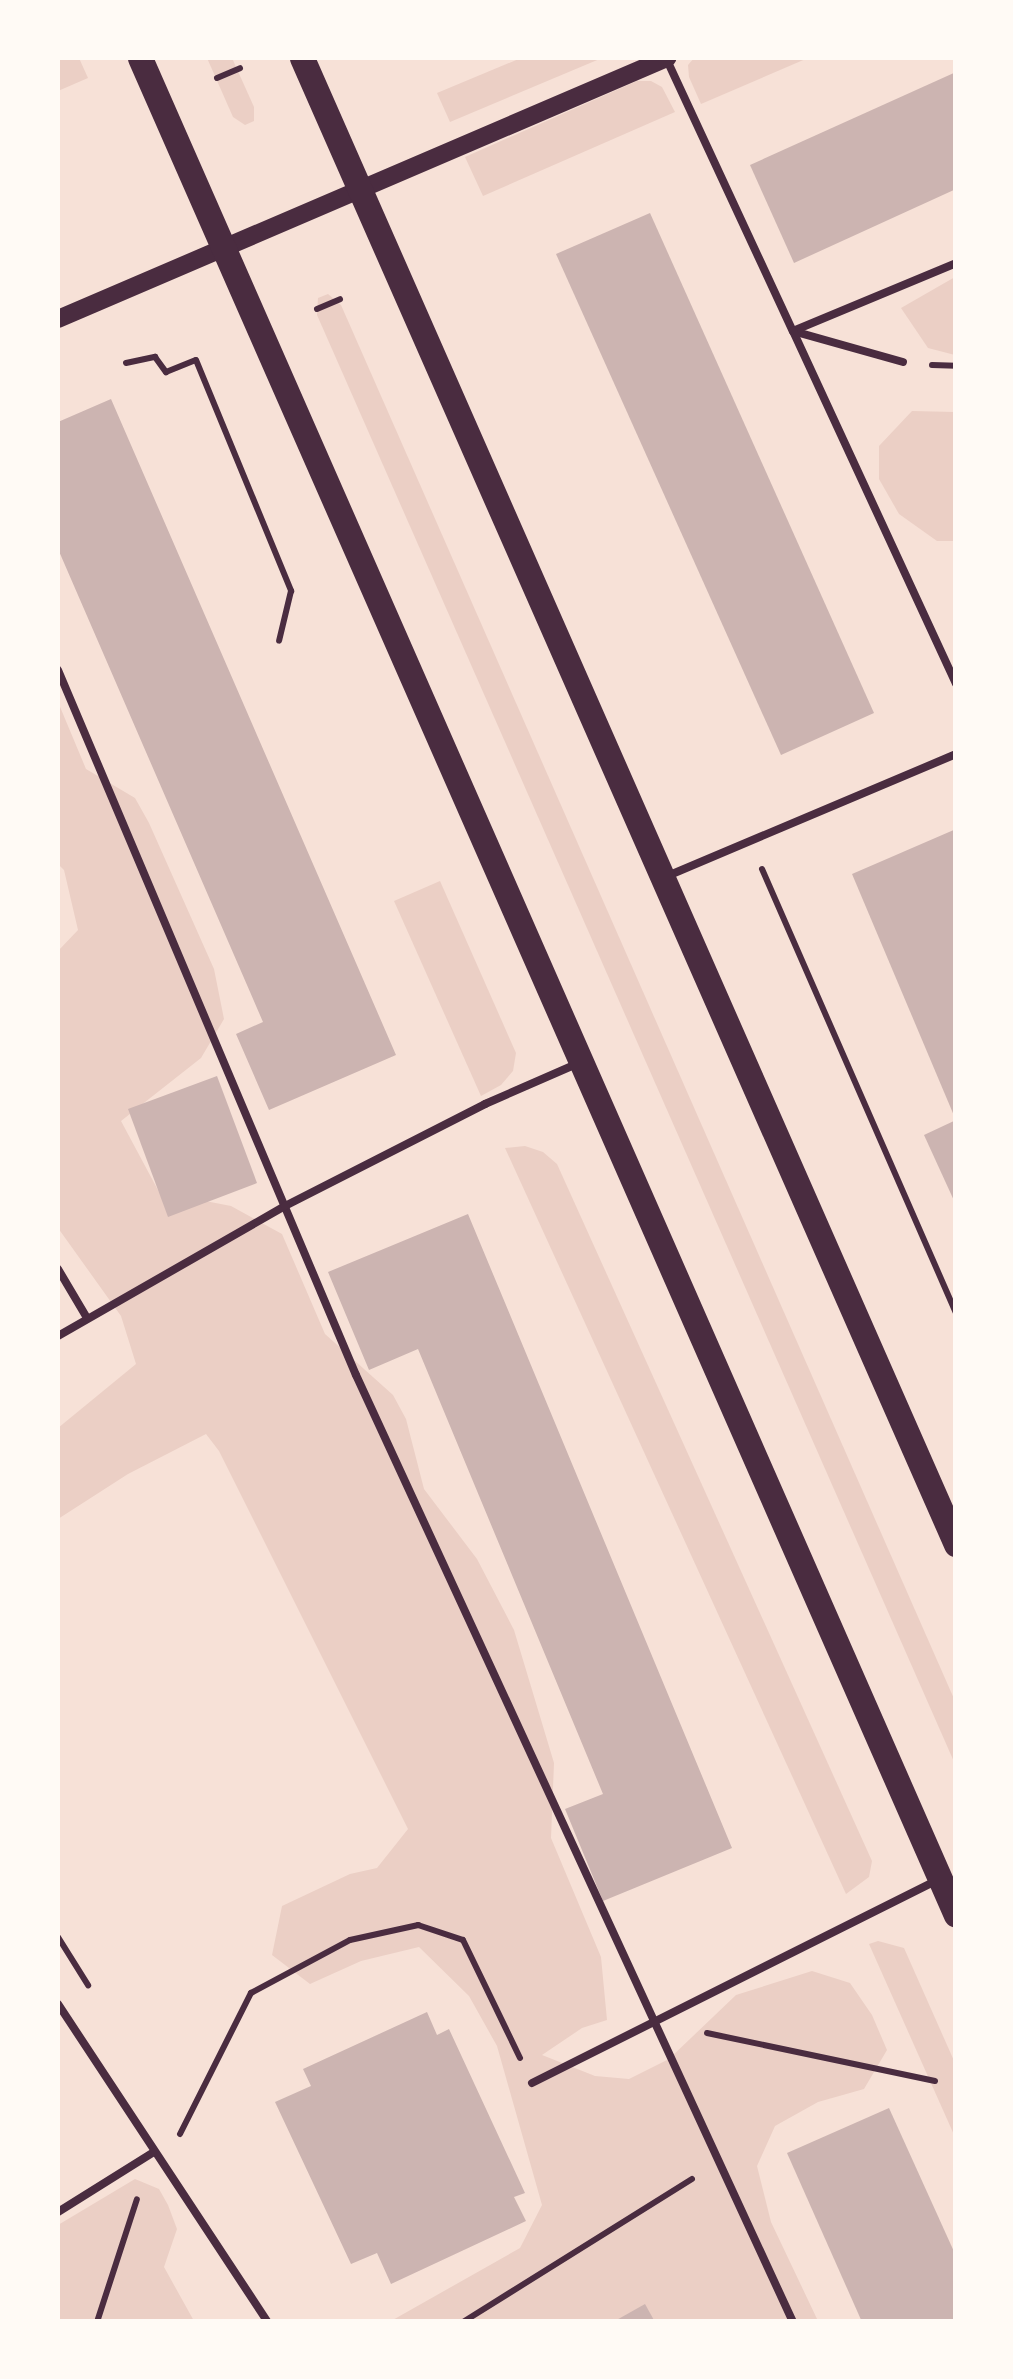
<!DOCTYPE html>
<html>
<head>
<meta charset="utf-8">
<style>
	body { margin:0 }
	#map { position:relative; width:1013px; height:2379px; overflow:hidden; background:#f7e1d7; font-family:Lato,sans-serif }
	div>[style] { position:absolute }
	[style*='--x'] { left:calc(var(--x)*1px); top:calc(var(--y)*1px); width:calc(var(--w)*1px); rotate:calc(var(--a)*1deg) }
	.green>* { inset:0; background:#ebcfc5 }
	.building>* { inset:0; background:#ccb4b1 }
	.path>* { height:6px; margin:-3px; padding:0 3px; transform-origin:3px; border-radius:3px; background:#4a2c40 }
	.service>* { height:8px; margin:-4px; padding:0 4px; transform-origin:4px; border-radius:4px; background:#4a2c40 }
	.tertiary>* { height:18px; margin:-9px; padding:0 9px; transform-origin:9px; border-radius:9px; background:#4a2c40 }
	.primary>* { height:25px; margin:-12.5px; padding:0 12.5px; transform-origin:12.5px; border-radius:12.5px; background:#4a2c40 }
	span { translate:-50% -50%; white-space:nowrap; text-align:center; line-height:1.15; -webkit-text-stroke:8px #fffaf5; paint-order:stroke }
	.frame { position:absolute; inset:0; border:60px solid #fffaf5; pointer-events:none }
</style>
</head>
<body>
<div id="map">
	<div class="green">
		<i style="clip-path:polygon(58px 58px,79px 58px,88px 78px,58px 91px)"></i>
		<i style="clip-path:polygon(207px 58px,232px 58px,254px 107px,254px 121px,245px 125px,233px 117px)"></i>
		<i style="clip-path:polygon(521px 58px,602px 58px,450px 122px,437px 93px)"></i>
		<i style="clip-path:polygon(694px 58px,808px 58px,701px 104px,689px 77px,688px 65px)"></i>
		<i style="clip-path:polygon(637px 81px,651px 81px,662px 87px,675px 112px,483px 196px,465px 157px)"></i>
		<i style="clip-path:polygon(955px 277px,955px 355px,928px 348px,901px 308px)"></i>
		<i style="clip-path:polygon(328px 294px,341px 305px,955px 1701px,955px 1764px,317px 315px,318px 298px)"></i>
		<i style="clip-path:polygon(912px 411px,955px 412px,955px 541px,937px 541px,899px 514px,879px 479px,879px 446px)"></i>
		<i style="clip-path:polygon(58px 702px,86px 769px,135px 798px,149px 823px,214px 969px,224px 1019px,201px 1058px,121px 1121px,159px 1192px,231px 1206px,282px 1234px,325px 1334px,393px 1395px,406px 1419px,424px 1489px,477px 1559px,514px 1630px,554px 1763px,551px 1838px,601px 1957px,607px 2020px,582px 2028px,542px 2055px,595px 2076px,629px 2079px,669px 2059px,736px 1995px,812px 1971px,850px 1983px,872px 2015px,887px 2050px,864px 2089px,818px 2102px,775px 2126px,757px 2166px,771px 2222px,818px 2321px,391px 2321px,520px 2248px,542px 2205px,497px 2046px,469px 1996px,419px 1947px,361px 1961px,310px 1984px,272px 1955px,282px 1906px,350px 1874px,377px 1868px,408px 1829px,219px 1451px,206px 1434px,128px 1474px,58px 1519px,58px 1428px,136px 1364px,121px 1316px,58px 1228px,58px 951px,78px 930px,64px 870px,58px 864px)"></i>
		<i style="clip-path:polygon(440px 881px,516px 1053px,513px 1071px,501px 1085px,481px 1096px,394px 901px)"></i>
		<i style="clip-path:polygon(525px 1146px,543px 1152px,557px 1164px,872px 1861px,869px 1877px,846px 1894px,505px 1148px)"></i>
		<i style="clip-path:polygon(878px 1941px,904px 1948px,955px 2063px,955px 2137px,869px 1944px)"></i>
		<i style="clip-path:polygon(135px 2179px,159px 2189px,168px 2205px,177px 2229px,164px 2267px,194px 2321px,58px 2322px,58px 2225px)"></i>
	</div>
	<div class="building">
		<i style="clip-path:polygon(956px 72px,956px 189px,794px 263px,750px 165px)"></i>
		<i style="clip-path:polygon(650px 213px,874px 713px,781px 755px,556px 254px)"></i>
		<i style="clip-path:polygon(111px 399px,396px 1055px,269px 1110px,236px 1034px,263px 1022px,58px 549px,58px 422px)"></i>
		<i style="clip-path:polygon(956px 829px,956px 1118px,955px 1118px,852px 874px)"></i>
		<i style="clip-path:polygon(217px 1076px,257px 1183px,168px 1217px,128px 1109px)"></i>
		<i style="clip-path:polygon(956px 1120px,956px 1205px,924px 1135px)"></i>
		<i style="clip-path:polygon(468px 1214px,732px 1848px,603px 1901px,565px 1809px,603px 1794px,418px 1349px,369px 1370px,328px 1272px)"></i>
		<i style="clip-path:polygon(427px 2012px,437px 2035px,449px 2029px,525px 2193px,514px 2197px,526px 2221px,391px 2284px,377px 2253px,351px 2264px,275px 2102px,311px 2086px,303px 2069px)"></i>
		<i style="clip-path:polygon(889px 2108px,956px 2256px,956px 2322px,862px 2322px,787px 2153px)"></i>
		<i style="clip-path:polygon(645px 2304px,655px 2322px,613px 2322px)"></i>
	</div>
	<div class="path">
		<i style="--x:217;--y:78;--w:25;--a:-23"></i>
		<i style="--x:317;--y:309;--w:25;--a:-23"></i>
		<i style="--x:126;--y:363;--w:30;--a:-12"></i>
		<i style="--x:155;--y:357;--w:19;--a:54"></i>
		<i style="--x:166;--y:372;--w:32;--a:-22"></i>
		<i style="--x:196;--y:360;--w:250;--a:67.6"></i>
		<i style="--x:291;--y:591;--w:51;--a:103.5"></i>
		<i style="--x:932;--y:365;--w:24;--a:2"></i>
		<i style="--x:762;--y:869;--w:484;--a:66.4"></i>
		<i style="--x:58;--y:1937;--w:57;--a:58"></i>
		<i style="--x:707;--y:2033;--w:233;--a:11.9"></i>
		<i style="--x:180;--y:2134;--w:158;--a:-63.3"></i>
		<i style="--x:251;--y:1993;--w:112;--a:-28.2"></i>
		<i style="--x:350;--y:1940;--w:70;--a:-12.4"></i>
		<i style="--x:418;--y:1925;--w:47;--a:18.4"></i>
		<i style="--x:463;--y:1940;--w:131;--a:64.2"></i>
		<i style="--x:97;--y:2322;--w:129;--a:-72"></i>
		<i style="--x:463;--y:2322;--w:270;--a:-32"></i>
	</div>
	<div class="service">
		<i style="--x:666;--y:58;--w:301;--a:65.1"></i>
		<i style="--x:793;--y:331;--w:177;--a:-22.6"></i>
		<i style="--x:903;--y:362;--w:114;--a:-164.3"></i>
		<i style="--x:793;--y:331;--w:389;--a:65.2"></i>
		<i style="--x:58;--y:670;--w:765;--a:67.09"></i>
		<i style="--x:356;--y:1375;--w:1043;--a:65.23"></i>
		<i style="--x:665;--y:877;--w:316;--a:-22.9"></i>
		<i style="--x:58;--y:1269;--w:57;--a:59.4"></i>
		<i style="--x:58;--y:1336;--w:262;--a:-29.8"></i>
		<i style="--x:285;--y:1206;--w:225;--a:-27"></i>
		<i style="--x:485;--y:1104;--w:103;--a:-23.6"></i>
		<i style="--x:58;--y:2004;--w:381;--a:56.6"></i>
		<i style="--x:532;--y:2083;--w:451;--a:-26.6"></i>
		<i style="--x:58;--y:2212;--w:111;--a:-32.1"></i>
	</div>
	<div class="tertiary">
		<i style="--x:58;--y:319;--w:663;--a:-23.2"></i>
	</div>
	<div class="primary">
		<i style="--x:140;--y:58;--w:2028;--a:66.28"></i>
		<i style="--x:302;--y:58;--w:1624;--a:66.25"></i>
	</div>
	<div class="frame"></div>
</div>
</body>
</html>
